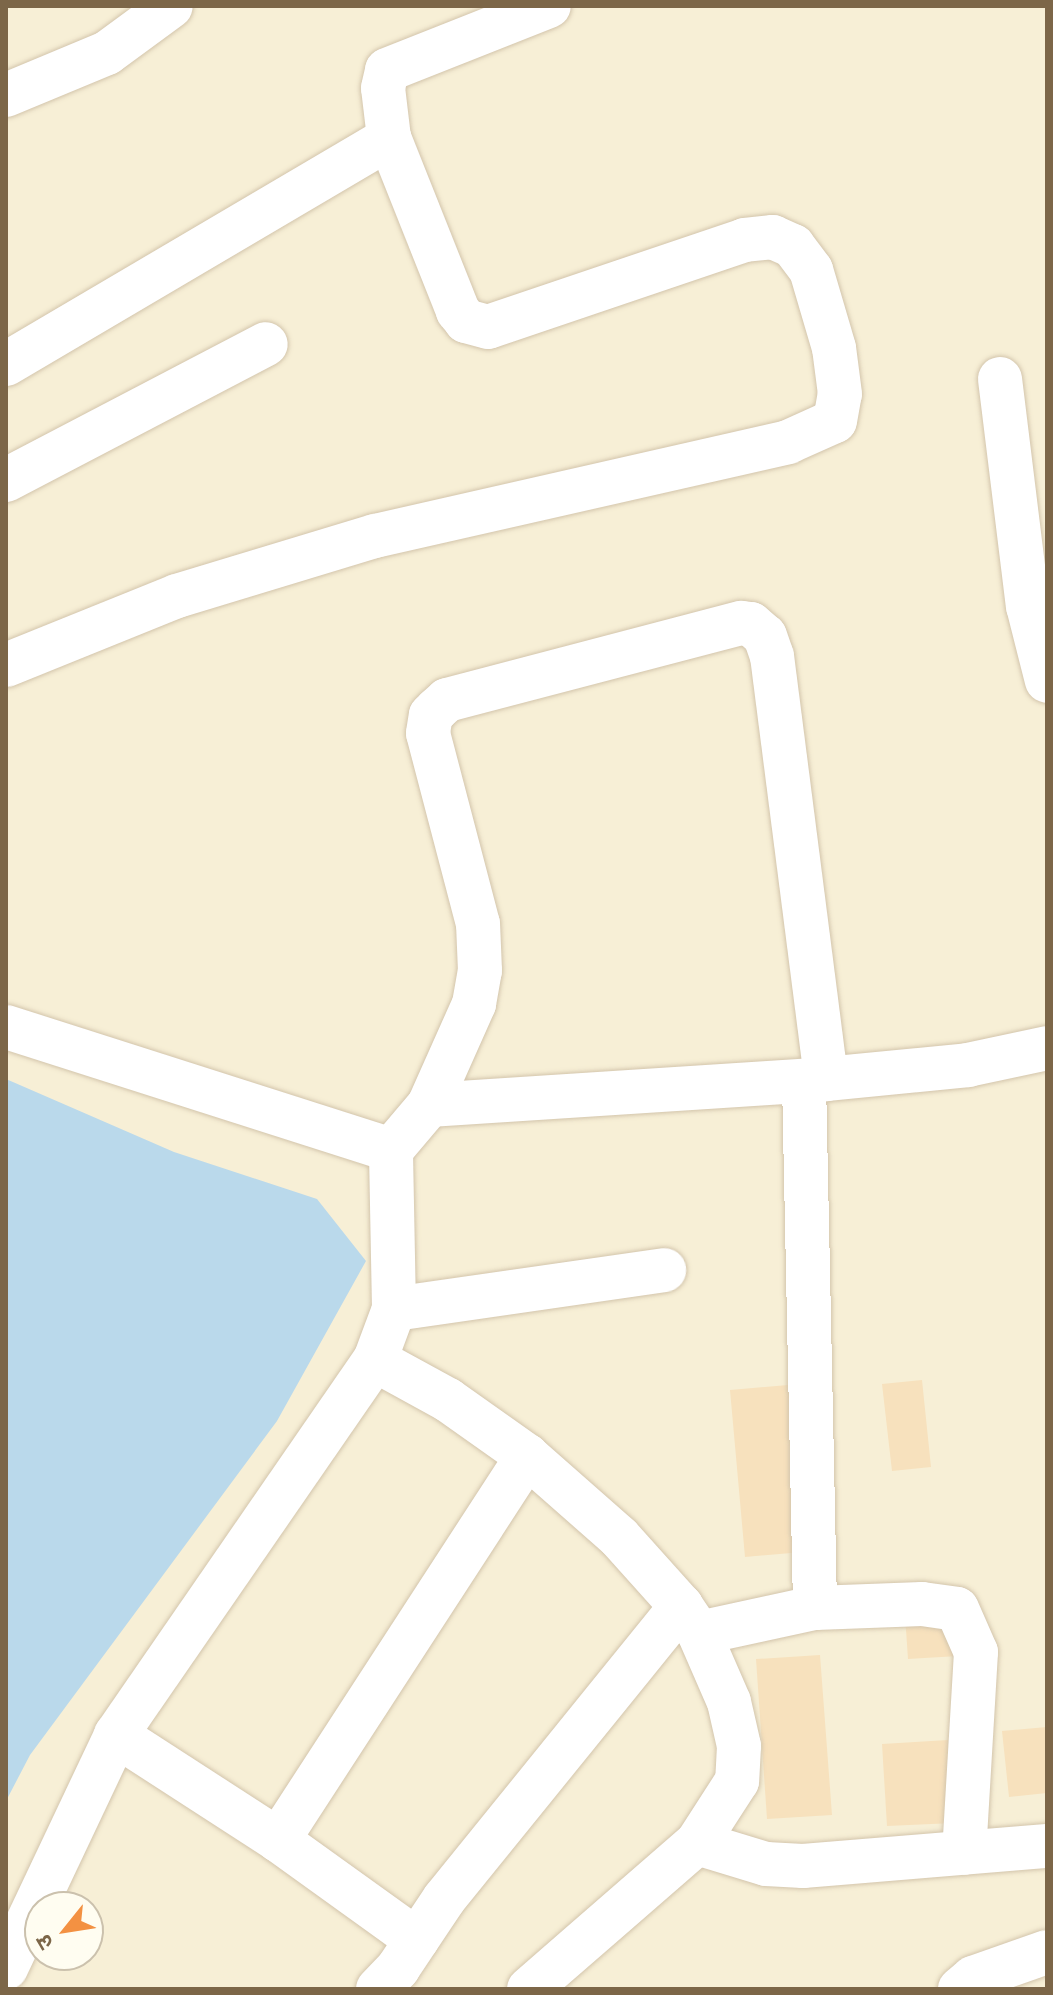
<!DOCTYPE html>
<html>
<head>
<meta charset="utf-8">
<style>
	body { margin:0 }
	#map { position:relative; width:1053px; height:1995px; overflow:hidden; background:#fefbe8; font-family:Helvetica,"Noto Sans Devanagari",sans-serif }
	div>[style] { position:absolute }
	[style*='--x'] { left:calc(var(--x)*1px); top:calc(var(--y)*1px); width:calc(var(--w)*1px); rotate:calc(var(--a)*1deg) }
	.residential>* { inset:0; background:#f7efd6 }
	.water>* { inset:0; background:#bad9eb }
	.building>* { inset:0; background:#f7e1bd }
	.roads { filter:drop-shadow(0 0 2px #d3c5ac) drop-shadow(0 0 2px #d3c5ac) }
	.minor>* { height:44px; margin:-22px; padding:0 22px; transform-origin:22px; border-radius:22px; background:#fff }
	span { translate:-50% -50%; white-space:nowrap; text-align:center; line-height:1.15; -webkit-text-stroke:6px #fffdf1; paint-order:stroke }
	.frame { position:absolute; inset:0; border:8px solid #7c6648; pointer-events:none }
	.north { position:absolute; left:24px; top:1891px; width:80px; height:80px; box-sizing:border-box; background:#fffdf1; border:2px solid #cbc1ad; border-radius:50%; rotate:240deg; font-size:22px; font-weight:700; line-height:32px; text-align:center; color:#7c6648 }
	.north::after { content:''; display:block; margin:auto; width:28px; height:36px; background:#f39142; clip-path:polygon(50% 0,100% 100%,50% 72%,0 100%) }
</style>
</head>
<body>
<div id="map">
	<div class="residential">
		<i style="clip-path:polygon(evenodd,6px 6px,1047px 6px,1047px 1989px,6px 1989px,6px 6px,40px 1907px,88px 1907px,88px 1955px,40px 1955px,40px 1907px)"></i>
	</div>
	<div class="water">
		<i style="clip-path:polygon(6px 1079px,174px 1152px,317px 1199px,366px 1261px,277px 1421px,30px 1755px,6px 1801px)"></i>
	</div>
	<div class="building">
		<i style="clip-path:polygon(922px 1380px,931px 1467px,892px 1471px,882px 1384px)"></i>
		<i style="clip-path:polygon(788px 1385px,803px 1552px,745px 1557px,730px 1390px)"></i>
		<i style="clip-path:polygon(955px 1612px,958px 1656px,908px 1659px,905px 1615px)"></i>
		<i style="clip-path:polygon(820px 1655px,832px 1815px,767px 1819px,756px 1659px)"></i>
		<i style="clip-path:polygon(1047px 1727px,1047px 1793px,1009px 1797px,1002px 1731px)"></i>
		<i style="clip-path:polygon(948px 1740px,954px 1823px,887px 1826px,882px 1744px)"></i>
	</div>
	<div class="roads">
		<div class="minor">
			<i style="--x:6;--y:95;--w:109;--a:-22.6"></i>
			<i style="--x:107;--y:53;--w:79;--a:-36.3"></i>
			<i style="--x:6;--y:364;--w:445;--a:-30.5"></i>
			<i style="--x:389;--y:138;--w:50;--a:-96.8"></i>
			<i style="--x:383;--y:88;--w:18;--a:-77"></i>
			<i style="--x:387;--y:70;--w:174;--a:-21.6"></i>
			<i style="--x:1000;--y:379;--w:229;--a:83"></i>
			<i style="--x:1028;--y:606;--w:77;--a:75.8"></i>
			<i style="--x:6;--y:480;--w:293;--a:-27.6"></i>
			<i style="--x:6;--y:665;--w:184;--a:-22"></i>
			<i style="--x:177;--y:596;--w:207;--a:-16.9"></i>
			<i style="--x:375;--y:536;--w:424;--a:-12.8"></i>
			<i style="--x:788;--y:442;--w:51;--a:-24.1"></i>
			<i style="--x:835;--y:421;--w:27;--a:-80"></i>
			<i style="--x:840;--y:394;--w:46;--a:-97.4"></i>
			<i style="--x:834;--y:348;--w:81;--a:-106.4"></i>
			<i style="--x:811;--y:270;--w:30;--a:-127"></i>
			<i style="--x:793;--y:246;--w:22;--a:-156"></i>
			<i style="--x:773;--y:237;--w:28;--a:174"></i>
			<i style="--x:745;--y:240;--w:271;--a:161.3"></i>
			<i style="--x:488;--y:327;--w:23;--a:-165"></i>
			<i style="--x:466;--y:321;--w:13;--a:-129"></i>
			<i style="--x:458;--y:311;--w:186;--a:-111.7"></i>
			<i style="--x:6;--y:1027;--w:404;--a:17.7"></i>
			<i style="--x:804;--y:1081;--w:527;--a:88.8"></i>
			<i style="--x:429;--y:1105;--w:398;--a:-3.7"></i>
			<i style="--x:826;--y:1079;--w:143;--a:-5.6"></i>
			<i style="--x:968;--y:1065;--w:81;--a:-12.1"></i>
			<i style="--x:394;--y:1309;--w:273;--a:-8.2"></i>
			<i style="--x:375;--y:1360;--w:83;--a:28.7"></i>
			<i style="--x:448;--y:1400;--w:97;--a:35.3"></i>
			<i style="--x:527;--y:1456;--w:123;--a:41.4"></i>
			<i style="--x:619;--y:1537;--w:93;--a:48.1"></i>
			<i style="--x:681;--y:1606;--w:32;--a:56"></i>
			<i style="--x:699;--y:1633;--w:75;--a:66.5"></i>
			<i style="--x:729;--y:1702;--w:45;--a:77.2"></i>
			<i style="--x:739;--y:1746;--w:35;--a:93"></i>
			<i style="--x:737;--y:1781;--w:74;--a:122.8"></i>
			<i style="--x:699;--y:1633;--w:119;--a:-12.2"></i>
			<i style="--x:815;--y:1608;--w:107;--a:-2.1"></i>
			<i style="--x:922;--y:1604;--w:35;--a:8"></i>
			<i style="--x:957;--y:1609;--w:47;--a:66.2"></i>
			<i style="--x:976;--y:1652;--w:201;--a:93.4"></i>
			<i style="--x:116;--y:1735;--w:193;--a:32.9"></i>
			<i style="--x:278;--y:1840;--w:171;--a:35.7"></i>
			<i style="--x:278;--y:1840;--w:458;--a:-57"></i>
			<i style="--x:6;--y:1968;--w:258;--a:-64.7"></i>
			<i style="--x:116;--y:1735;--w:456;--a:-55.4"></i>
			<i style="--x:375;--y:1360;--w:54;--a:-69.6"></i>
			<i style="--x:394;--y:1309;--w:159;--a:-91.1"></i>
			<i style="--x:391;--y:1150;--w:59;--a:-49.8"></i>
			<i style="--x:429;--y:1105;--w:111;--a:-66"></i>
			<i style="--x:474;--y:1004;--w:34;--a:-80"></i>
			<i style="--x:480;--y:971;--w:47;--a:-92.4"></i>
			<i style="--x:478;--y:924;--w:197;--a:-104.7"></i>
			<i style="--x:428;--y:733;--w:18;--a:-81"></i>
			<i style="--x:431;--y:715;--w:8;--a:-45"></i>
			<i style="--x:437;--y:709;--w:13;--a:-42"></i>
			<i style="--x:447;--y:700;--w:304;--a:-14.7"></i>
			<i style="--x:741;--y:623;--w:10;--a:6"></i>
			<i style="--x:751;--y:624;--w:18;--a:41"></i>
			<i style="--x:765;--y:636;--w:21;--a:71"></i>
			<i style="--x:772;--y:656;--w:426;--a:82.7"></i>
			<i style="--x:378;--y:1989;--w:29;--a:-46"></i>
			<i style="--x:398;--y:1968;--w:83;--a:-56.3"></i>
			<i style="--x:444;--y:1899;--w:377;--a:-51"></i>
			<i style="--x:529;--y:1989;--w:223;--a:-41"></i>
			<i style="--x:697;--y:1843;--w:72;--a:16.9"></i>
			<i style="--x:766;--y:1864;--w:37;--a:3"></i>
			<i style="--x:803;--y:1866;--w:245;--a:-4.7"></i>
			<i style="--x:960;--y:1989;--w:17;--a:-40"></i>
			<i style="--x:973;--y:1978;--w:78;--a:-19.4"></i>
		</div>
	</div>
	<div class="frame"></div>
	<div class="north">उ</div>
</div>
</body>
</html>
